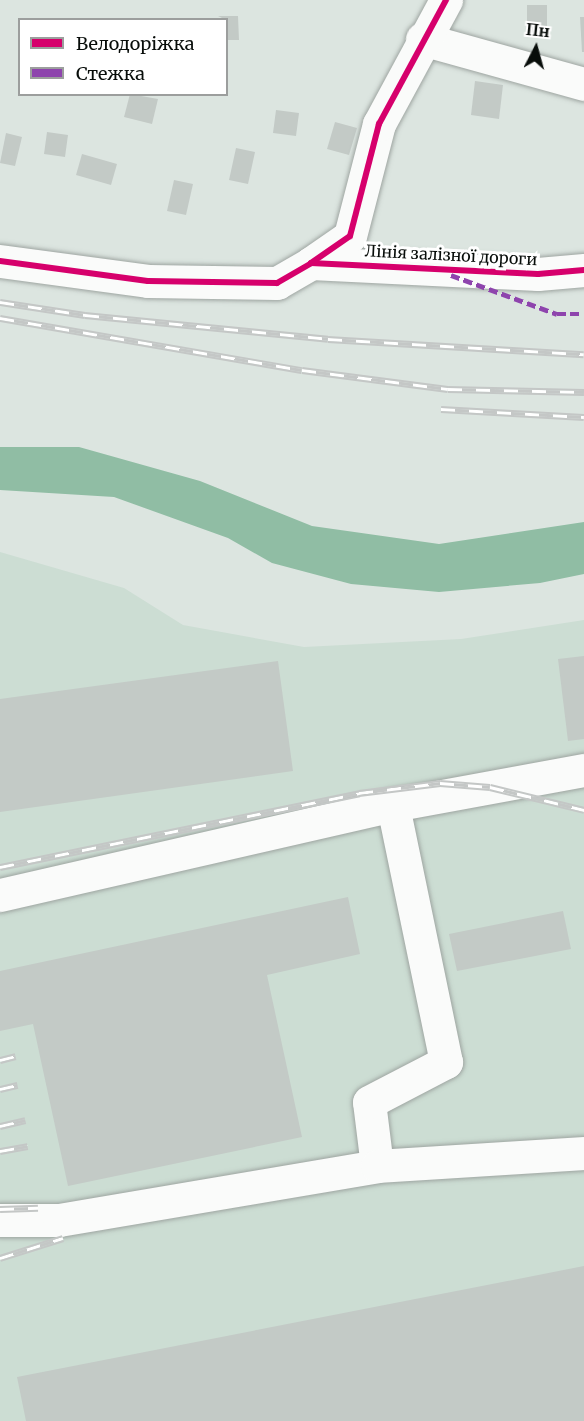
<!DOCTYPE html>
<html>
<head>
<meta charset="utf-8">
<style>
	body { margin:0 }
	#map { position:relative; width:584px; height:1421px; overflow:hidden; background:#dce5e0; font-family:Merriweather,serif }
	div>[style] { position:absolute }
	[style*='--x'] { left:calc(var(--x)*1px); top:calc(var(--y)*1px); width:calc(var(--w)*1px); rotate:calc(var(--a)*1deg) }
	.built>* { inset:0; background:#ccddd3 }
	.water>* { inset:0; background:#90bda4 }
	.building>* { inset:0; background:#c3cac6 }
	.roads { filter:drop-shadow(0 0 2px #9ea5a1) drop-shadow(0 0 2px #9ea5a1) }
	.minor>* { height:33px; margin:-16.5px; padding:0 16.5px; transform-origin:16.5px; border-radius:16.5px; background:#fafbfa }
	.rail>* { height:7px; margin-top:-3.5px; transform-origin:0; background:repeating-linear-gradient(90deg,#fff 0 14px,#c4c7c6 0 28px); box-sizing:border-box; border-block:2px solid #c4c7c6 }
	.quiet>* { height:4.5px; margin-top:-2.25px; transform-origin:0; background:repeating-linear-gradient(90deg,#8e44ad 0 9px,transparent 0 13.5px) }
	.cycleway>* { height:6px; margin:-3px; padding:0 3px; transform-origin:3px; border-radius:3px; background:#d6006c }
	span { translate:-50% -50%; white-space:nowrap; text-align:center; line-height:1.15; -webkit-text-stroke:6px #fff; paint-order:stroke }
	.street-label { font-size:16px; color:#080d0a }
	.legend { position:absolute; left:18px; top:18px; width:210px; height:78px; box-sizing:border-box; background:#fff; border:2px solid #9c9e9d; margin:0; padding:8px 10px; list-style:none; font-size:18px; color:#080d0a }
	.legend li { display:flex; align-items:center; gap:12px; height:30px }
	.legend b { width:30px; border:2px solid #9c9e9d }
	.north { position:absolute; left:506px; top:18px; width:60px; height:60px; -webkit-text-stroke:4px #fff; paint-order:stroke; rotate:6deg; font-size:16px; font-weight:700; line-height:24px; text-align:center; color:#080d0a }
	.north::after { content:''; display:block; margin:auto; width:21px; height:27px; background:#080d0a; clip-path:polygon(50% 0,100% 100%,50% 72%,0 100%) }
</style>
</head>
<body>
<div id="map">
	<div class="built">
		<i style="clip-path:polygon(0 552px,124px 588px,183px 625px,304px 647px,461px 639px,584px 620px,584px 1421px,0 1421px)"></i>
	</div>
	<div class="water">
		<i style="clip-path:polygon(0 447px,79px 447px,200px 481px,312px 526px,439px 544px,584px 522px,584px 574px,540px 583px,439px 592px,351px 584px,272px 563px,228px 538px,114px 497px,0 490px)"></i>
	</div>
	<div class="building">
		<i style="clip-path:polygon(527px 5px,547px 5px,547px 33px,527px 33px)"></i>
		<i style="clip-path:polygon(218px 16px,238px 16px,239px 40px,226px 40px,226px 20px)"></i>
		<i style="clip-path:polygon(580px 17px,584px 17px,584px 52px,582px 52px)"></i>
		<i style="clip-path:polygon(475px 81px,503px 85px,499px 119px,471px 115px)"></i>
		<i style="clip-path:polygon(130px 94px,158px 99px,152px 124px,124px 117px)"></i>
		<i style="clip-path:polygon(276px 110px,299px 113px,296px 136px,273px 133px)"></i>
		<i style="clip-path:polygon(335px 122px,357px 128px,349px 155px,327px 149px)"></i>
		<i style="clip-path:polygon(47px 132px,68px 135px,65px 157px,44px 154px)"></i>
		<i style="clip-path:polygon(6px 133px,22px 137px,15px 166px,0 163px)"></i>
		<i style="clip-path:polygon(236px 148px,255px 152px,248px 184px,229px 180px)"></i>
		<i style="clip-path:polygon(82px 154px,117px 164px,111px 185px,76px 175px)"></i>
		<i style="clip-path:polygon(174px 180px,193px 184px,186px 215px,167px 211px)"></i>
		<i style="clip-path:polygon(584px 656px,584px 739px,568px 741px,558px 659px)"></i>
		<i style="clip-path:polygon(278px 661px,293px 771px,0 812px,0 699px)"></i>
		<i style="clip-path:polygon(348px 897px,360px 954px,267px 975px,302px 1137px,68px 1186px,33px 1024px,0 1031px,0 971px)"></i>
		<i style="clip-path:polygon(563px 911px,571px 949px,457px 971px,449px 934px)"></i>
		<i style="clip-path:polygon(584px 1266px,584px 1421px,26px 1421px,17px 1377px)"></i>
	</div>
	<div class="roads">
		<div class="minor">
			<i style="--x:422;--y:39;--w:168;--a:15.5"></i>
			<i style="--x:0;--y:261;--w:149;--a:7.7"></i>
			<i style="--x:148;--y:281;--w:129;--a:0.9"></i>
			<i style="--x:277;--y:283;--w:39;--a:-30"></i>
			<i style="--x:311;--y:263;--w:227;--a:2.8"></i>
			<i style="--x:538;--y:274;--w:46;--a:-5"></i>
			<i style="--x:311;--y:263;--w:47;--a:-34.7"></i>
			<i style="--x:350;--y:236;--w:116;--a:-75.5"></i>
			<i style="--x:379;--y:124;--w:141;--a:-61.6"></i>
			<i style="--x:0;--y:895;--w:403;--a:-12.9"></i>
			<i style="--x:393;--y:805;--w:194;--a:-10.4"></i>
			<i style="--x:377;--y:1166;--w:64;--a:-97.1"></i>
			<i style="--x:369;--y:1102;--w:87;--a:-27.5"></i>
			<i style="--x:446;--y:1062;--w:262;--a:-101.7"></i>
			<i style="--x:0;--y:1220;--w:59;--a:0"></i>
			<i style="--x:59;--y:1220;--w:323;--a:-9.6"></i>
			<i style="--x:377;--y:1166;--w:207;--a:-3.6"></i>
		</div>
	</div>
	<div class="rail">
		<i style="--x:0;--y:302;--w:86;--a:8.7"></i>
		<i style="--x:85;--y:315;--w:244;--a:5.6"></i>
		<i style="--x:328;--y:339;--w:256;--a:3.4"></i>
		<i style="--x:0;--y:318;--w:306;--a:9.8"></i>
		<i style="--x:302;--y:370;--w:147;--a:7.4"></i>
		<i style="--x:448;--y:389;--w:136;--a:1.3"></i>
		<i style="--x:441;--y:409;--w:143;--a:3.2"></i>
		<i style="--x:0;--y:867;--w:367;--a:-11.6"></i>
		<i style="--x:359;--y:793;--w:82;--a:-7"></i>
		<i style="--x:440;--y:783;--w:50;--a:4.6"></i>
		<i style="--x:490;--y:787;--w:97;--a:13.7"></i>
		<i style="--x:0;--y:1060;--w:16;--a:-14"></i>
		<i style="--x:0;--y:1089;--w:18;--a:-13"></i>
		<i style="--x:0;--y:1126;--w:26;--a:-13"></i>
		<i style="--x:0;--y:1151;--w:28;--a:-10"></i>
		<i style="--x:0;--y:1209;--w:38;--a:-2"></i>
		<i style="--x:0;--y:1258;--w:66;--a:-17.6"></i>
	</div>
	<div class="quiet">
		<i style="--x:451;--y:275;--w:113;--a:20.2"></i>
		<i style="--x:557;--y:314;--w:27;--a:0"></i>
	</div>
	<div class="cycleway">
		<i style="--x:0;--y:261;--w:149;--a:7.7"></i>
		<i style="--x:148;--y:281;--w:129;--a:0.9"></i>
		<i style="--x:277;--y:283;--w:39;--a:-30"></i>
		<i style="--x:311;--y:263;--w:227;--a:2.8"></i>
		<i style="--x:538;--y:274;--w:46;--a:-5"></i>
		<i style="--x:311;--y:263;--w:47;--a:-34.7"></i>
		<i style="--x:350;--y:236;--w:116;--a:-75.5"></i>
		<i style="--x:379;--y:124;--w:141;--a:-61.6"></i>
	</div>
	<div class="street-label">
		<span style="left:451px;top:255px;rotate:3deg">Лінія залізної дороги</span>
	</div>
	<ul class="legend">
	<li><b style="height:8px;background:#d6006c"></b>Велодоріжка</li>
	<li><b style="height:8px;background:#8e44ad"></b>Стежка</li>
	</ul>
	<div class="north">Пн</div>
</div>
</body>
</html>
